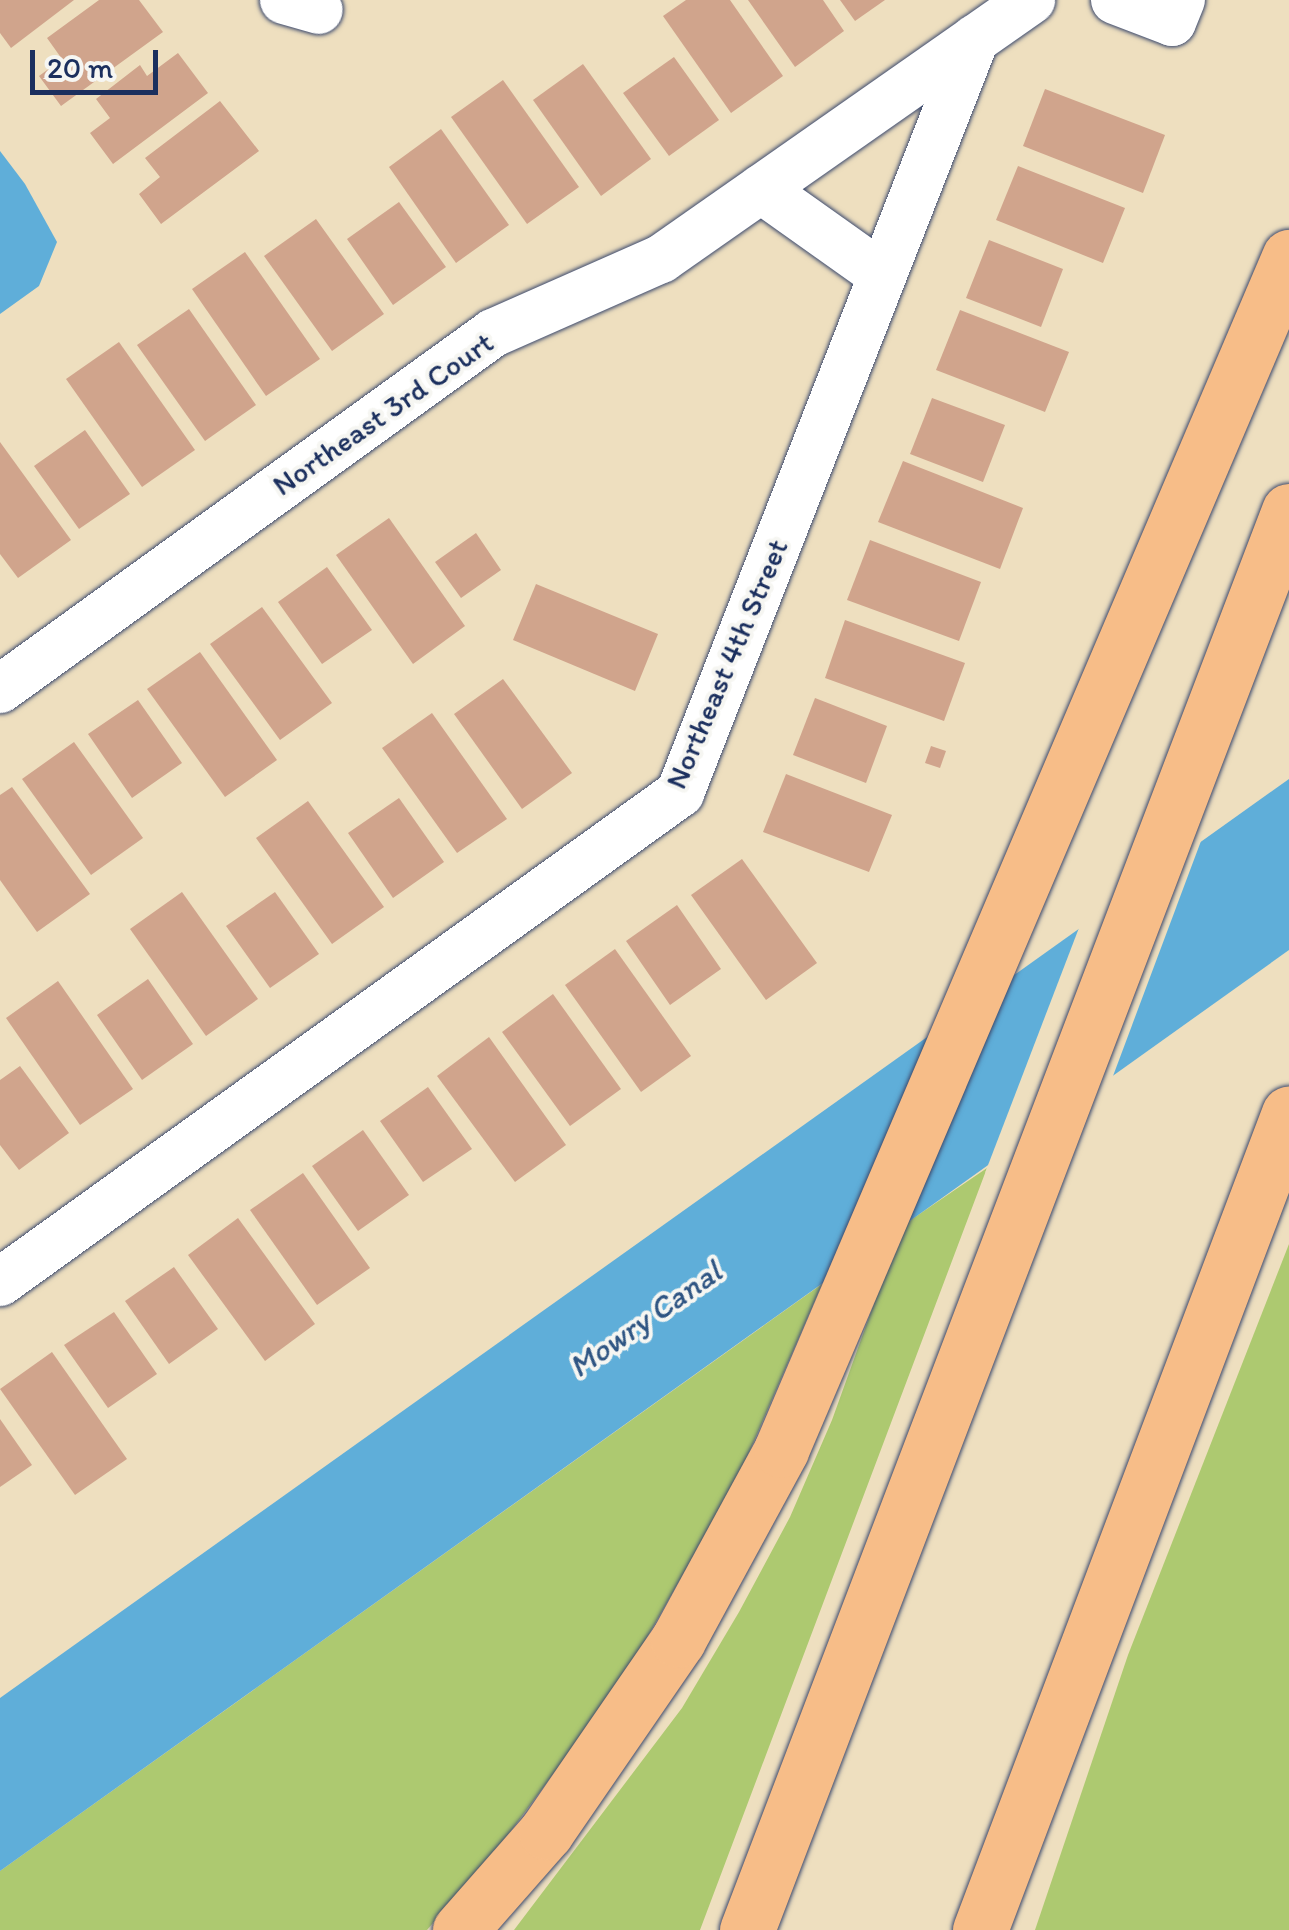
<!DOCTYPE html>
<html>
<head>
<meta charset="utf-8">
<style>
	body { margin:0 }
	#map { position:relative; width:1289px; height:1930px; overflow:hidden; background:#eedfbf; font-family:Itim,sans-serif }
	div>[style] { position:absolute }
	[style*='--x'] { left:calc(var(--x)*1px); top:calc(var(--y)*1px); width:calc(var(--w)*1px); rotate:calc(var(--a)*1deg) }
	.green>* { inset:0; background:#adc970 }
	.water>* { inset:0; background:#5faed9 }
	.pier>* { inset:0; background:#eedfbf }
	.building>* { inset:0; background:#d0a48c }
	.roads { filter:drop-shadow(0 0 2px #3b496d) drop-shadow(0 0 2px #3b496d) }
	.minor>* { height:48px; margin:-24px; padding:0 24px; transform-origin:24px; border-radius:24px; background:#fff }
	.highway>* { height:55px; margin:-27.5px; padding:0 27.5px; transform-origin:27.5px; border-radius:27.5px; background:#f7bd88 }
	span { translate:-50% -50%; white-space:nowrap; text-align:center; line-height:1.15; -webkit-text-stroke:8px #f6f6f2; paint-order:stroke }
	.street-label { font-size:30px; color:#1b2f5e }
	.water-label { font-size:32px; color:#2f5583; font-style:italic }
	.scale { position:absolute; left:30px; top:50px; width:128px; height:45px; box-sizing:border-box; border:5px solid #1b2f5e; border-top:0; padding-left:12px; font-size:30px; line-height:35px; white-space:nowrap; color:#1b2f5e; -webkit-text-stroke:8px #f6f6f2; paint-order:stroke }
</style>
</head>
<body>
<div id="map">
	<div class="green">
		<i style="clip-path:polygon(987px 1168px,700px 1930px,514px 1930px,682px 1708px,739px 1612px,790px 1517px,832px 1420px,902px 1226px)"></i>
		<i style="clip-path:polygon(1289px 1244px,1289px 1930px,1035px 1930px,1128px 1655px)"></i>
		<i style="clip-path:polygon(822px 1284px,738px 1478px,621px 1683px,504px 1840px,427px 1930px,0 1930px,0 1871px)"></i>
	</div>
	<div class="water">
		<i style="clip-path:polygon(0 151px,25px 184px,57px 242px,39px 286px,0 314px)"></i>
		<i style="clip-path:polygon(1289px 779px,1289px 950px,0 1871px,0 1698px)"></i>
	</div>
	<div class="pier">
		<i style="clip-path:polygon(1204px 833px,1110px 1084px,985px 1173px,1082px 920px)"></i>
	</div>
	<div class="building">
		<i style="clip-path:polygon(0 0,74px 0,11px 48px,0 33px)"></i>
		<i style="clip-path:polygon(99px 0,139px 0,163px 32px,61px 106px,39px 76px,62px 59px,47px 38px)"></i>
		<i style="clip-path:polygon(686px 0,730px 0,783px 76px,731px 113px,663px 16px)"></i>
		<i style="clip-path:polygon(748px 0,823px 0,844px 31px,795px 67px)"></i>
		<i style="clip-path:polygon(840px 0,885px 0,855px 21px)"></i>
		<i style="clip-path:polygon(178px 53px,208px 93px,113px 164px,90px 133px,110px 118px,96px 99px,140px 65px,147px 76px)"></i>
		<i style="clip-path:polygon(674px 57px,719px 120px,669px 156px,623px 93px)"></i>
		<i style="clip-path:polygon(583px 64px,651px 159px,601px 196px,533px 100px)"></i>
		<i style="clip-path:polygon(503px 80px,579px 187px,527px 224px,451px 117px)"></i>
		<i style="clip-path:polygon(1045px 89px,1165px 135px,1143px 193px,1023px 146px)"></i>
		<i style="clip-path:polygon(220px 101px,259px 151px,161px 224px,139px 194px,160px 177px,145px 158px)"></i>
		<i style="clip-path:polygon(441px 129px,509px 225px,456px 263px,389px 167px)"></i>
		<i style="clip-path:polygon(1018px 166px,1125px 208px,1103px 263px,996px 220px)"></i>
		<i style="clip-path:polygon(399px 202px,446px 267px,393px 305px,347px 239px)"></i>
		<i style="clip-path:polygon(316px 219px,384px 314px,332px 351px,264px 256px)"></i>
		<i style="clip-path:polygon(989px 240px,1063px 269px,1041px 327px,966px 298px)"></i>
		<i style="clip-path:polygon(245px 252px,320px 359px,266px 396px,192px 289px)"></i>
		<i style="clip-path:polygon(189px 309px,256px 405px,205px 441px,137px 345px)"></i>
		<i style="clip-path:polygon(960px 310px,1069px 352px,1045px 412px,936px 370px)"></i>
		<i style="clip-path:polygon(119px 342px,195px 450px,142px 487px,66px 379px)"></i>
		<i style="clip-path:polygon(932px 398px,1005px 425px,983px 482px,910px 454px)"></i>
		<i style="clip-path:polygon(85px 430px,130px 494px,79px 529px,34px 466px)"></i>
		<i style="clip-path:polygon(0 442px,71px 540px,18px 578px,0 554px)"></i>
		<i style="clip-path:polygon(903px 461px,1023px 508px,1000px 569px,878px 522px)"></i>
		<i style="clip-path:polygon(389px 518px,465px 626px,413px 664px,336px 555px)"></i>
		<i style="clip-path:polygon(476px 533px,501px 570px,461px 598px,435px 562px)"></i>
		<i style="clip-path:polygon(870px 540px,981px 582px,959px 641px,847px 600px)"></i>
		<i style="clip-path:polygon(327px 567px,372px 630px,322px 664px,278px 602px)"></i>
		<i style="clip-path:polygon(536px 584px,658px 634px,635px 691px,513px 640px)"></i>
		<i style="clip-path:polygon(262px 607px,332px 703px,280px 740px,210px 644px)"></i>
		<i style="clip-path:polygon(845px 620px,965px 663px,944px 721px,825px 678px)"></i>
		<i style="clip-path:polygon(200px 652px,277px 760px,225px 797px,147px 689px)"></i>
		<i style="clip-path:polygon(503px 679px,572px 773px,522px 809px,454px 714px)"></i>
		<i style="clip-path:polygon(815px 698px,887px 726px,866px 783px,793px 755px)"></i>
		<i style="clip-path:polygon(138px 700px,182px 763px,132px 798px,88px 734px)"></i>
		<i style="clip-path:polygon(432px 713px,507px 819px,457px 853px,382px 748px)"></i>
		<i style="clip-path:polygon(74px 742px,143px 838px,91px 875px,22px 779px)"></i>
		<i style="clip-path:polygon(931px 746px,946px 751px,940px 768px,925px 763px)"></i>
		<i style="clip-path:polygon(786px 774px,892px 815px,869px 872px,763px 832px)"></i>
		<i style="clip-path:polygon(12px 787px,90px 894px,37px 932px,0 880px,0 795px)"></i>
		<i style="clip-path:polygon(399px 798px,444px 862px,393px 898px,348px 833px)"></i>
		<i style="clip-path:polygon(308px 801px,384px 907px,332px 944px,256px 838px)"></i>
		<i style="clip-path:polygon(742px 859px,817px 963px,766px 1000px,691px 895px)"></i>
		<i style="clip-path:polygon(182px 892px,258px 999px,206px 1036px,130px 929px)"></i>
		<i style="clip-path:polygon(275px 892px,319px 954px,270px 988px,226px 926px)"></i>
		<i style="clip-path:polygon(677px 905px,721px 969px,670px 1005px,626px 941px)"></i>
		<i style="clip-path:polygon(615px 949px,691px 1056px,641px 1092px,565px 985px)"></i>
		<i style="clip-path:polygon(148px 979px,193px 1044px,142px 1080px,97px 1015px)"></i>
		<i style="clip-path:polygon(58px 981px,133px 1089px,80px 1125px,6px 1018px)"></i>
		<i style="clip-path:polygon(553px 994px,621px 1089px,570px 1126px,502px 1032px)"></i>
		<i style="clip-path:polygon(489px 1037px,566px 1145px,515px 1182px,437px 1076px)"></i>
		<i style="clip-path:polygon(20px 1066px,69px 1133px,19px 1170px,0 1145px,0 1080px)"></i>
		<i style="clip-path:polygon(428px 1087px,472px 1149px,423px 1182px,380px 1121px)"></i>
		<i style="clip-path:polygon(363px 1130px,409px 1195px,358px 1231px,312px 1166px)"></i>
		<i style="clip-path:polygon(303px 1173px,370px 1268px,317px 1305px,250px 1210px)"></i>
		<i style="clip-path:polygon(238px 1218px,315px 1324px,265px 1361px,188px 1255px)"></i>
		<i style="clip-path:polygon(174px 1267px,218px 1329px,169px 1364px,125px 1301px)"></i>
		<i style="clip-path:polygon(114px 1312px,157px 1374px,108px 1408px,64px 1345px)"></i>
		<i style="clip-path:polygon(52px 1352px,127px 1459px,75px 1495px,0 1389px)"></i>
		<i style="clip-path:polygon(0 1419px,32px 1465px,0 1487px)"></i>
	</div>
	<div class="roads">
		<div class="minor">
			<i style="--x:284;--y:0;--w:36;--a:16"></i>
			<i style="--x:1115;--y:0;--w:61;--a:21.1"></i>
			<i style="--x:1172;--y:22;--w:24;--a:-68"></i>
			<i style="--x:761;--y:189;--w:148;--a:35.4"></i>
			<i style="--x:0;--y:689;--w:608;--a:-35.83"></i>
			<i style="--x:493;--y:333;--w:184;--a:-23.8"></i>
			<i style="--x:661;--y:259;--w:452;--a:-35"></i>
			<i style="--x:0;--y:1282;--w:838;--a:-35.72"></i>
			<i style="--x:680;--y:793;--w:810;--a:-68.63"></i>
		</div>
		<div class="highway">
			<i style="--x:460;--y:1930;--w:130;--a:-48.7"></i>
			<i style="--x:546;--y:1832;--w:233;--a:-55.5"></i>
			<i style="--x:678;--y:1640;--w:216;--a:-61.5"></i>
			<i style="--x:781;--y:1450;--w:1297;--a:-66.93"></i>
			<i style="--x:747;--y:1930;--w:1519;--a:-69.1"></i>
			<i style="--x:980;--y:1930;--w:873;--a:-69.28"></i>
		</div>
	</div>
	<div class="street-label">
		<span style="left:383px;top:414px;rotate:-35deg">Northeast 3rd Court</span>
		<span style="left:727px;top:664px;rotate:-67deg">Northeast 4th Street</span>
	</div>
	<div class="water-label">
		<span style="left:645px;top:1319px;rotate:-35deg">Mowry Canal</span>
	</div>
	<div class="scale">20 m</div>
</div>
</body>
</html>
